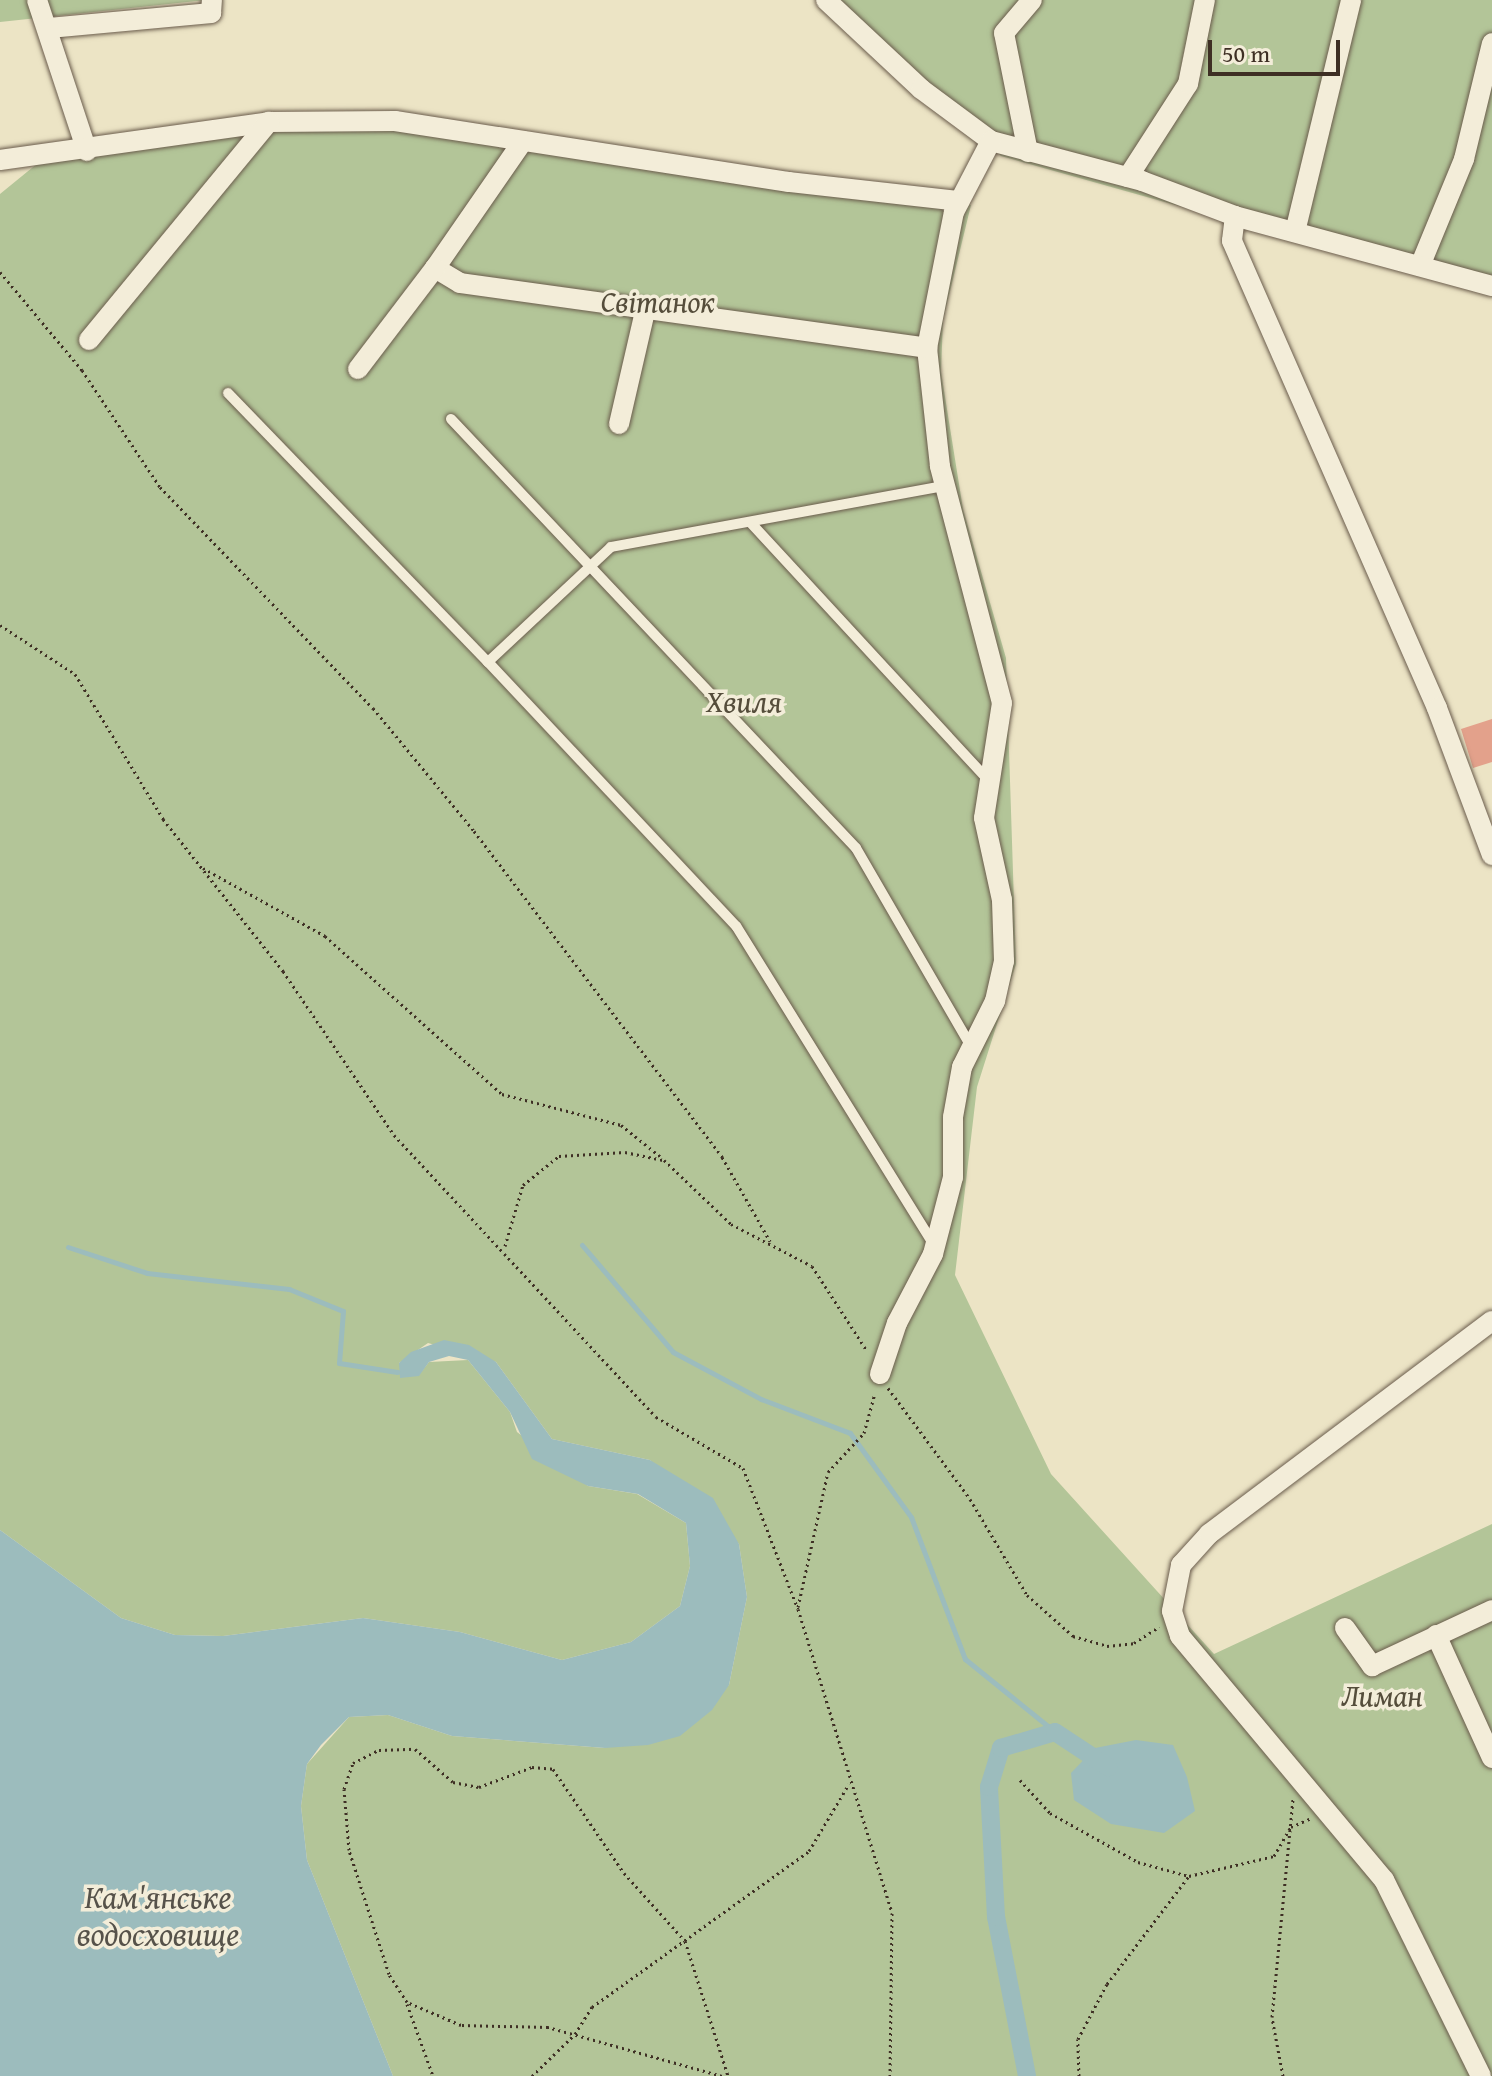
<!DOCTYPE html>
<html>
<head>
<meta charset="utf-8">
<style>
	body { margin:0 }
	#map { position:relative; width:1492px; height:2076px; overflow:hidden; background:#ece4c5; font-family:"Gentium Book Plus",serif }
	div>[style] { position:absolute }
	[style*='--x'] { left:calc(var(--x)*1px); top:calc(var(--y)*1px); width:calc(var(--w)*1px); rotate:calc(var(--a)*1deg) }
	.green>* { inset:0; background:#b3c598 }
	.water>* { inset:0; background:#9cbcbd }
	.stream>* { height:5px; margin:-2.5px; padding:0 2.5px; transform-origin:2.5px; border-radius:2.5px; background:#9cbcbd }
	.canal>* { height:18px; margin:-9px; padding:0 9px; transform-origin:9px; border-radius:9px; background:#9cbcbd }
	.building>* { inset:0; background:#e3a18b }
	.path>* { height:3px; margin-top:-1.5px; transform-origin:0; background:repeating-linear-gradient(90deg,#3e2f24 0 2px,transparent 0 6px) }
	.roads { filter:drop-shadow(0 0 2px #6a5c4c) drop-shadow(0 0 2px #6a5c4c) }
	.lane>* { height:10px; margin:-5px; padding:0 5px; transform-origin:5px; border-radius:5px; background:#f3edd9 }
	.street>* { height:20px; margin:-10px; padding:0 10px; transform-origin:10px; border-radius:10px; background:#f3edd9 }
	span { translate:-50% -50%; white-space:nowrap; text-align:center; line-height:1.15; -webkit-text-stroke:7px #f3edd9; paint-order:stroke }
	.park-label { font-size:30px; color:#554d3b; font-style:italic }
	.water-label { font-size:32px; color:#56524a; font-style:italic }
	.scale { position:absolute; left:1208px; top:40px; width:132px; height:36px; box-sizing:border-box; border:4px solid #3e2f24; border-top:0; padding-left:10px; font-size:24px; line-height:28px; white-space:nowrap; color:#3e2f24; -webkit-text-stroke:6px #f3edd9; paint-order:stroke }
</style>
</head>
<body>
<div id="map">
	<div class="green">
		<i style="clip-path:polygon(0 0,206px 0,0 22px)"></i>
		<i style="clip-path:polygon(833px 0,1492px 0,1492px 277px,1250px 226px,1001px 156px,904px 59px)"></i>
		<i style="clip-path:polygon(271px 116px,395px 116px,971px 205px,943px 320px,941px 372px,963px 509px,1006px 658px,1016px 964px,977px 1087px,955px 1275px,1051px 1474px,1214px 1654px,1492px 1524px,1492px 2076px,393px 2076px,307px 1860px,301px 1806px,307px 1764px,349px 1717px,388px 1715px,452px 1736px,605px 1748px,729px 1685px,747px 1597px,739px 1544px,650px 1460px,552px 1439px,496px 1362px,428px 1343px,399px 1363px,418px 1376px,429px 1362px,468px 1360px,510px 1412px,517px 1432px,588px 1486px,637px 1494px,686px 1523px,690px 1566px,680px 1606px,631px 1642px,562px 1660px,460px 1632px,363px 1618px,223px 1636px,175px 1635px,121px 1618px,0 1530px,0 194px,38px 163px)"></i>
	</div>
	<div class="water">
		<i style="clip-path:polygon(444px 1340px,469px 1345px,496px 1362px,552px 1439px,650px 1460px,713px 1498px,739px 1544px,747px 1597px,729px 1685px,712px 1710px,680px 1736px,648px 1745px,605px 1748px,452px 1736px,388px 1715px,349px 1717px,321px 1745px,307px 1764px,301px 1806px,307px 1860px,393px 2076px,0 2076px,0 1530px,121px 1618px,175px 1635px,223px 1636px,363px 1618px,460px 1632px,562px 1660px,631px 1642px,680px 1606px,690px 1566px,686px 1523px,638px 1494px,588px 1486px,532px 1459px,510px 1412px,468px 1360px,449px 1356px,429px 1362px,419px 1376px,400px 1378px,399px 1363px,411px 1352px)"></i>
		<i style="clip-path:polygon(1136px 1740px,1173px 1745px,1187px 1777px,1195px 1811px,1164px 1833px,1111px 1824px,1074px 1800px,1071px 1773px,1095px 1748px)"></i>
	</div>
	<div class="stream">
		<i style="--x:582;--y:1245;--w:140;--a:49.6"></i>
		<i style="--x:673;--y:1352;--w:100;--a:28.1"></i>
		<i style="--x:761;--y:1399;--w:95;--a:20.9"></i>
		<i style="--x:850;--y:1433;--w:104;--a:54"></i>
		<i style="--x:911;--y:1517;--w:152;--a:69.2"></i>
		<i style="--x:965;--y:1659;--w:116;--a:39"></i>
		<i style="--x:68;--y:1247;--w:83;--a:18.2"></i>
		<i style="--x:147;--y:1273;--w:143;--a:6.4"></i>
		<i style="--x:289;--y:1289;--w:58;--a:22.2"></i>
		<i style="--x:343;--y:1311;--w:52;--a:94.4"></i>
		<i style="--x:339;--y:1363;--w:59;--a:8.8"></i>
	</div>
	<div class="canal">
		<i style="--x:1027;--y:2076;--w:162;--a:-101"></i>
		<i style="--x:996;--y:1917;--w:130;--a:-93.1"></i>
		<i style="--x:989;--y:1787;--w:41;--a:-72.9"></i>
		<i style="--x:1001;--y:1748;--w:56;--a:-16.5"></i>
		<i style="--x:1055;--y:1732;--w:64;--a:33.4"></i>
	</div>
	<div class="building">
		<i style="clip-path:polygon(1492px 719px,1492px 762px,1473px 768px,1461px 729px)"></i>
	</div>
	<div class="path">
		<i style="--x:0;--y:272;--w:128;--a:50.1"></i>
		<i style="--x:82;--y:370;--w:141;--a:56.3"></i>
		<i style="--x:160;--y:487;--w:307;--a:46.1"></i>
		<i style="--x:373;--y:708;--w:159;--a:50.6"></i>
		<i style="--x:474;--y:831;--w:410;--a:52.7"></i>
		<i style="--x:722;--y:1157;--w:97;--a:60.3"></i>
		<i style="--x:0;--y:625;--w:90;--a:33.2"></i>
		<i style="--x:75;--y:674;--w:170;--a:58.7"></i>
		<i style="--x:163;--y:819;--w:194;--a:51.7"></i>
		<i style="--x:283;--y:971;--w:198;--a:55.9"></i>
		<i style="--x:394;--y:1135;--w:385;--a:47.1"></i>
		<i style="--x:656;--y:1417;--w:101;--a:30.4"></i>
		<i style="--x:743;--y:1468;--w:151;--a:68.7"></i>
		<i style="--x:798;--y:1609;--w:318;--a:72.8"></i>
		<i style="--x:892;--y:1913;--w:163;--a:90.7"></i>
		<i style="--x:203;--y:868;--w:140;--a:29.1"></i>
		<i style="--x:325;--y:936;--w:237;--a:41.8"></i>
		<i style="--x:502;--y:1094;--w:123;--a:14.6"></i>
		<i style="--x:621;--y:1125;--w:51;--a:38.7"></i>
		<i style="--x:505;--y:1246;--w:64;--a:-73.6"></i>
		<i style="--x:523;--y:1185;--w:46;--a:-38.9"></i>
		<i style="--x:559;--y:1156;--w:66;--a:-3.5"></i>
		<i style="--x:625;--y:1152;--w:40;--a:12"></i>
		<i style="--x:664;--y:1160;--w:93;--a:43.7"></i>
		<i style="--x:731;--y:1224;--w:91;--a:27.4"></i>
		<i style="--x:812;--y:1266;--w:101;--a:57.1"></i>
		<i style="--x:888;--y:1388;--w:138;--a:53.5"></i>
		<i style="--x:970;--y:1499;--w:112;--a:59.3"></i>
		<i style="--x:1027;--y:1595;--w:62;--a:41.7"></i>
		<i style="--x:1073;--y:1636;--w:35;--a:16"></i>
		<i style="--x:1107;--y:1646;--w:27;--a:-6"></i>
		<i style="--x:1134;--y:1643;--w:30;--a:-33"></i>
		<i style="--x:798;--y:1607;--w:138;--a:-77.5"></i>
		<i style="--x:828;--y:1472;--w:53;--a:-47.3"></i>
		<i style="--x:864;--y:1433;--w:41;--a:-74.6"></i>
		<i style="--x:1020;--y:1780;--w:45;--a:47.7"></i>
		<i style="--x:1050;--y:1813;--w:101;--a:29.1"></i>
		<i style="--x:1138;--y:1862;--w:53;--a:15.4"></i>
		<i style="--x:407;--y:2004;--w:77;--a:70.1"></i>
		<i style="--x:532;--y:2076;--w:60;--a:-44.3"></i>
		<i style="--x:575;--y:2034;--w:32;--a:-58"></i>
		<i style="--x:592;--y:2007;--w:267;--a:-35.7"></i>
		<i style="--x:809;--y:1851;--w:78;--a:-59.2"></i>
		<i style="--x:722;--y:2076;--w:181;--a:-164.3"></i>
		<i style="--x:548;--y:2027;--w:87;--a:-178.7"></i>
		<i style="--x:461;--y:2025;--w:59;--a:-156.9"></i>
		<i style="--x:407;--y:2002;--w:33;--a:-123"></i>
		<i style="--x:389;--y:1974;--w:130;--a:-107.9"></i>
		<i style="--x:349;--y:1850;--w:61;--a:-94.7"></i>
		<i style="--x:344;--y:1789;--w:28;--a:-71"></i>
		<i style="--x:353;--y:1763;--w:29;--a:-27"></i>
		<i style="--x:379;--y:1750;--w:36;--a:-2"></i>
		<i style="--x:415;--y:1749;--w:50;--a:41"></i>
		<i style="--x:453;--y:1782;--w:26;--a:11"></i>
		<i style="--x:479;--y:1787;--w:57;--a:-20.7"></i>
		<i style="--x:532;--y:1767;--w:21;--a:5"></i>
		<i style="--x:553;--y:1769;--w:126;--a:55.7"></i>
		<i style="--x:624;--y:1873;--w:91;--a:48.1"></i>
		<i style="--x:685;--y:1941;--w:142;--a:72.3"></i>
		<i style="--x:1079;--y:2076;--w:37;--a:-92"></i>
		<i style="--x:1078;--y:2039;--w:62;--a:-62.2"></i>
		<i style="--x:1107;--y:1984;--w:136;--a:-52.8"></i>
		<i style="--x:1189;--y:1876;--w:87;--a:-13.2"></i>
		<i style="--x:1274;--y:1856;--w:34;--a:-60"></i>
		<i style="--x:1291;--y:1827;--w:22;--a:-24"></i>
		<i style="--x:1283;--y:2076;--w:60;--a:-100.6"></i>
		<i style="--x:1272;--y:2017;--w:220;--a:-84.5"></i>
	</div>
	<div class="roads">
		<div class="lane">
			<i style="--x:228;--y:393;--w:374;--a:46"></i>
			<i style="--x:451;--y:419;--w:590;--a:46.65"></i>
			<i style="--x:856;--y:848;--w:229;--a:59.9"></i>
			<i style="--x:750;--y:522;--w:350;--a:47.3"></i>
			<i style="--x:934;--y:1245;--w:375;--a:-121.8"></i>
			<i style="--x:736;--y:926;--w:362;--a:-133.2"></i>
			<i style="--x:488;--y:662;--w:168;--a:-43.1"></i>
			<i style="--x:611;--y:547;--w:340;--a:-10.4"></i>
		</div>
		<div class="street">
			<i style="--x:37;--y:0;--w:159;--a:71.7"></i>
			<i style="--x:826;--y:0;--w:130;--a:43.1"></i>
			<i style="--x:921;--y:89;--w:87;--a:36.6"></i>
			<i style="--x:991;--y:141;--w:156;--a:14.8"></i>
			<i style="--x:1142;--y:181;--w:99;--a:20.6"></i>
			<i style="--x:49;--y:28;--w:163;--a:-5.3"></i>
			<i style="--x:211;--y:13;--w:13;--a:-86"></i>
			<i style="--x:523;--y:141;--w:155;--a:124.7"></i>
			<i style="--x:435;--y:268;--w:29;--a:31"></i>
			<i style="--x:460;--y:283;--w:472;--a:7.9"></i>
			<i style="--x:1028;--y:152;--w:121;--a:-101.4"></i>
			<i style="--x:1004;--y:33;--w:43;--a:-49.7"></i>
			<i style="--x:0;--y:160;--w:272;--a:-8"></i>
			<i style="--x:269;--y:122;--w:126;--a:-0.5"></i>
			<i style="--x:395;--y:121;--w:399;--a:8.8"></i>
			<i style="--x:789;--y:182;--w:171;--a:6.4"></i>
			<i style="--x:1128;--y:177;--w:111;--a:-57.2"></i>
			<i style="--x:1188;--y:84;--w:86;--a:-78.6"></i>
			<i style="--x:1295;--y:232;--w:239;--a:-76.4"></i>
			<i style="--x:1420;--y:266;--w:116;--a:-67.6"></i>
			<i style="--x:1464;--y:159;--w:119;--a:-76.4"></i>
			<i style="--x:1492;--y:286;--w:266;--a:-164.8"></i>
			<i style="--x:1235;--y:216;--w:25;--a:97"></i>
			<i style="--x:1232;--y:241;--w:510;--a:66.3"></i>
			<i style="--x:1437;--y:708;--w:157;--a:69.5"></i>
			<i style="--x:89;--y:340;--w:283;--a:-50.5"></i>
			<i style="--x:358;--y:369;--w:127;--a:-52.7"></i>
			<i style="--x:619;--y:424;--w:116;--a:-77"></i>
			<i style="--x:880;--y:1374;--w:54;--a:-71.6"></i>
			<i style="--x:897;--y:1323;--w:78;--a:-62.4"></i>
			<i style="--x:933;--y:1254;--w:80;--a:-75.4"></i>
			<i style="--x:953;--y:1177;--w:60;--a:-90"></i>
			<i style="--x:953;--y:1117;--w:51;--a:-79.8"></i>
			<i style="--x:962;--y:1067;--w:74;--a:-63.4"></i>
			<i style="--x:995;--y:1001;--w:41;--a:-77.3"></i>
			<i style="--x:1004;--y:961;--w:61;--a:-91.9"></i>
			<i style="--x:1002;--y:900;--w:84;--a:-102.4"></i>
			<i style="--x:984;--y:818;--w:116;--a:-81.1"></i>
			<i style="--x:1002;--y:703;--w:245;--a:-104.7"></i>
			<i style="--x:940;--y:466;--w:119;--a:-96.3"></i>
			<i style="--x:927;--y:348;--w:139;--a:-78.8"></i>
			<i style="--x:954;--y:212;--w:80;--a:-62.5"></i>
			<i style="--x:1345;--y:1628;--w:47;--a:54.6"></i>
			<i style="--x:1372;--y:1666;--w:132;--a:-25"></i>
			<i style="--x:1436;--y:1635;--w:135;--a:65.5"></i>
			<i style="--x:1481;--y:2076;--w:219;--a:-116.3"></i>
			<i style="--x:1384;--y:1880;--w:318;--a:-129.9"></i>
			<i style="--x:1180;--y:1636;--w:26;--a:-108"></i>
			<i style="--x:1172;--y:1611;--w:47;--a:-78.9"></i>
			<i style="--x:1181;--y:1565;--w:42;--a:-47.9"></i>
			<i style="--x:1209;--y:1534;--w:354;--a:-37"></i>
		</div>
	</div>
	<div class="park-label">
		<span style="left:658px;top:301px">Світанок</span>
		<span style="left:744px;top:701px">Хвиля</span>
		<span style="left:1382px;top:1695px">Лиман</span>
	</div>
	<div class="water-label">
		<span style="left:158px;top:1916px">Кам'янське<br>водосховище</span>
	</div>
	<div class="scale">50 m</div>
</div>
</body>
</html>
